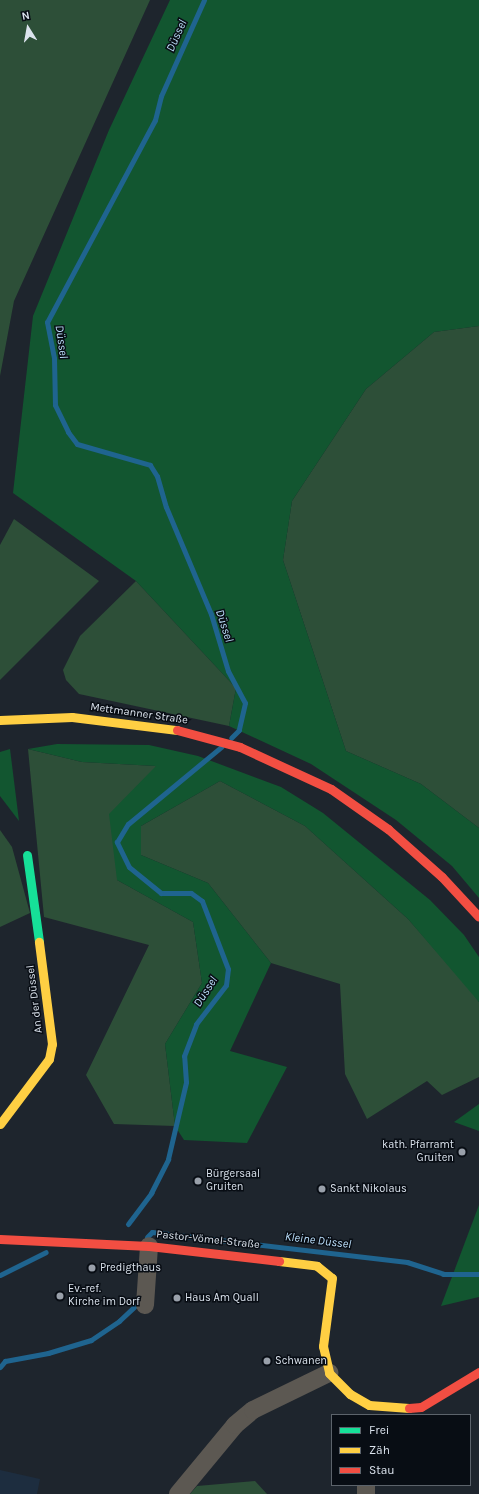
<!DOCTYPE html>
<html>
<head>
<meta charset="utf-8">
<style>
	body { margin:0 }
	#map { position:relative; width:479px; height:1494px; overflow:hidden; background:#1e252d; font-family:Karla,sans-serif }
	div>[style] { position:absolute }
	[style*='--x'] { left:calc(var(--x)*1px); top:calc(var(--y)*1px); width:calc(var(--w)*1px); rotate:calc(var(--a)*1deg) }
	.built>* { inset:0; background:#1d2d3f }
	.green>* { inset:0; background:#2d4f38 }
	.forest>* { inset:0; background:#125630 }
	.stream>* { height:5px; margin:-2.5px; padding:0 2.5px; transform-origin:2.5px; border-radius:2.5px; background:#1f648f }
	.street>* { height:18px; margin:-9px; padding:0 9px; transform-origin:9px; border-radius:9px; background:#5c5852 }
	.fast>* { height:9px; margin:-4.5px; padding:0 4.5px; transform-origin:4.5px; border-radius:4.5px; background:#16e098 }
	.slow>* { height:9px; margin:-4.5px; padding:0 4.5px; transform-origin:4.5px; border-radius:4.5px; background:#ffcf43 }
	.jam>* { height:9px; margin:-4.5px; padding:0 4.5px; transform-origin:4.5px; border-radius:4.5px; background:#f24e42 }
	.dots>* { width:11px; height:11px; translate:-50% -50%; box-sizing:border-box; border:2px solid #080d14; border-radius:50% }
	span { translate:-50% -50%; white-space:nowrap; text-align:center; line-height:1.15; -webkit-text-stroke:3px #080d14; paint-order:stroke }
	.street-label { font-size:11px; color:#dbe3ed }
	.poi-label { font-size:11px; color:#dbe3ed }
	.right { translate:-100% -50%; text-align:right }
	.left { translate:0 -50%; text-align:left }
	.water-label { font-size:12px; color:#bcdffb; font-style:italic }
	.legend { position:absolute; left:331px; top:1414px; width:140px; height:72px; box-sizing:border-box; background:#080d14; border:1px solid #5c636b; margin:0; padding:5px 7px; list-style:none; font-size:12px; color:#dbe3ed }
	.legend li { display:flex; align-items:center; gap:8px; height:20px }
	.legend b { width:20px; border:1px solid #5c636b }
	.north { position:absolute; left:8px; top:8px; width:40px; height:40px; -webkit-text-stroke:3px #080d14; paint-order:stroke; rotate:349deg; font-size:11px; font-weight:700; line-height:16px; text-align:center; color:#dbe3ed }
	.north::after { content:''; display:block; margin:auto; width:14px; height:18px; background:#dbe3ed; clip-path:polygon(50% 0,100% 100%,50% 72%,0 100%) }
</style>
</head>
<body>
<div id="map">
	<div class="built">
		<i style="clip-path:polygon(0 1470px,40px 1479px,37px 1494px,0 1494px)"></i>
	</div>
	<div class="green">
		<i style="clip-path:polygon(0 0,150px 0,14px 301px,0 376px)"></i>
		<i style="clip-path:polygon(479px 326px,479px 828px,421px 784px,346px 751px,283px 560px,292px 501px,366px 389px,434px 332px)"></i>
		<i style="clip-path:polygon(14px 519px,99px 581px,0 680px,0 545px)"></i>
		<i style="clip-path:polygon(136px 581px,236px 688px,229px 726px,79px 694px,66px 680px,63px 670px,80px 636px)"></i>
		<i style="clip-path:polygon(28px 749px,82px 762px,156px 766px,117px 880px,193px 922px,202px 983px,165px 1044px,175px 1126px,114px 1124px,86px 1075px,149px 945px,44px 917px)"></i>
		<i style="clip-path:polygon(220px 781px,305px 826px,408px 919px,474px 994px,479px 1002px,479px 1077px,442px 1095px,427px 1081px,367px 1119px,345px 1074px,340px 984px,271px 963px,208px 883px,141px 855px,141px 826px)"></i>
		<i style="clip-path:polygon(0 830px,12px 847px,30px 913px,0 927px)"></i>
		<i style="clip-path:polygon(255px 1481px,267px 1494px,190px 1494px,197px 1486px)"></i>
	</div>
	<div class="forest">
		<i style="clip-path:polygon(170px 0,479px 0,479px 326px,434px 332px,366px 389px,292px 501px,283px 560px,346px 751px,421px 784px,479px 828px,479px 898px,452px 866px,396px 820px,311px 764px,229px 726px,236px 688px,136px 581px,13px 493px,33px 316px,109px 130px)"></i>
		<i style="clip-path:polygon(57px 744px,149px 745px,198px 756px,281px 787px,323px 813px,430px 900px,464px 935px,479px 957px,479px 1002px,408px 919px,305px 826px,220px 781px,141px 826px,141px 855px,208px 883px,271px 963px,230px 1051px,287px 1067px,247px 1143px,184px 1140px,175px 1126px,165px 1044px,202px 983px,193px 922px,117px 880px,109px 814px,156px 766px,82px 762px,28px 749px)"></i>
		<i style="clip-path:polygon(10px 749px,19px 821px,0 796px,0 752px)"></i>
		<i style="clip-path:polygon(479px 1104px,479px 1131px,454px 1122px)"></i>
		<i style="clip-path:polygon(479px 1205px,479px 1297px,441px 1306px)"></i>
	</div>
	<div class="stream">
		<i style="--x:204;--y:0;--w:105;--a:114.1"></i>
		<i style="--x:161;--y:96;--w:25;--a:104"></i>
		<i style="--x:155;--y:120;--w:229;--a:118.1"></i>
		<i style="--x:47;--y:322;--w:37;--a:79"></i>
		<i style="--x:54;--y:358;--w:47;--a:88.8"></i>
		<i style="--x:55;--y:405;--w:30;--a:64"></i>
		<i style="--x:68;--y:432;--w:15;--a:53"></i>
		<i style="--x:77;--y:444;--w:76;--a:16"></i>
		<i style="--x:150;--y:465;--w:13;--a:58"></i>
		<i style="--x:157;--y:476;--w:32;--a:74"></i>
		<i style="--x:166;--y:507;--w:116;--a:67.2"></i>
		<i style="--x:211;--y:614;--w:59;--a:73.4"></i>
		<i style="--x:228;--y:671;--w:36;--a:62"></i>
		<i style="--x:245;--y:703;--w:28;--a:103"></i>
		<i style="--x:239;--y:730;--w:11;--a:135"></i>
		<i style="--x:128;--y:1224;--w:39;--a:-53"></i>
		<i style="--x:151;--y:1193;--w:38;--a:-63"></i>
		<i style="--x:168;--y:1159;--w:79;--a:-76.8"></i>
		<i style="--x:186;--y:1082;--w:26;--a:-94"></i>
		<i style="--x:184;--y:1056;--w:34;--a:-69"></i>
		<i style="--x:196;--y:1024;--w:49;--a:-52.4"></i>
		<i style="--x:226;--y:985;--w:16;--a:-83"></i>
		<i style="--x:228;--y:969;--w:73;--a:-110.9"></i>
		<i style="--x:202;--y:901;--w:14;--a:-144"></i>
		<i style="--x:191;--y:893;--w:30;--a:180"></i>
		<i style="--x:161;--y:893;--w:41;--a:-140.9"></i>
		<i style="--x:129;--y:867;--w:28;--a:-116"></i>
		<i style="--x:117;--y:842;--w:21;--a:-59"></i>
		<i style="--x:128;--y:824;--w:121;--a:-39.6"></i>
		<i style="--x:147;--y:1237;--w:7;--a:-45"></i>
		<i style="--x:152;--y:1232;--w:257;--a:6.7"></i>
		<i style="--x:407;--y:1262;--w:38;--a:18"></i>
		<i style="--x:443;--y:1274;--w:36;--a:0"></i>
		<i style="--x:0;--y:1275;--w:51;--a:-26.6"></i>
		<i style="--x:0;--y:1367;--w:8;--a:-50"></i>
		<i style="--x:5;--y:1361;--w:44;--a:-10.5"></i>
		<i style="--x:48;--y:1353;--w:45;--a:-16.8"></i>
		<i style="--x:91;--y:1340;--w:34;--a:-34"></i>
		<i style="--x:119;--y:1321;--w:21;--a:-43"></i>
	</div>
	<div class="street">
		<i style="--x:145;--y:1305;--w:59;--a:-86.1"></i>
		<i style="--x:178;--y:1494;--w:89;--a:-50.4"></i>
		<i style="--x:235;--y:1425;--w:23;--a:-40"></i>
		<i style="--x:253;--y:1410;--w:85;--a:-26"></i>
		<i style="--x:366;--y:1494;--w:9;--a:-90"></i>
	</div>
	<div class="fast">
		<i style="--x:27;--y:855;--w:88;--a:82.1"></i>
	</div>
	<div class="slow">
		<i style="--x:0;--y:720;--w:72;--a:-2.4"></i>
		<i style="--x:72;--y:717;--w:106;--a:7.1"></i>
		<i style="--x:0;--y:1124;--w:81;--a:-53"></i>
		<i style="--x:49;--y:1059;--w:15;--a:-79"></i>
		<i style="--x:52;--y:1044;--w:103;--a:-97.3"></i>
		<i style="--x:279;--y:1261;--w:38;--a:7"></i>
		<i style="--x:317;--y:1266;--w:19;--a:39"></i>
		<i style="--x:332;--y:1278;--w:69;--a:97.5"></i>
		<i style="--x:323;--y:1346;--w:28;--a:77"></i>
		<i style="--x:329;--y:1373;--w:30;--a:45"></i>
		<i style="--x:350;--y:1394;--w:22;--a:30"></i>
		<i style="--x:369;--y:1405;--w:40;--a:4.3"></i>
	</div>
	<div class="jam">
		<i style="--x:177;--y:730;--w:65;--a:15.1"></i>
		<i style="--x:240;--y:747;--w:100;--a:24.8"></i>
		<i style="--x:331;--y:789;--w:70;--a:35.1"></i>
		<i style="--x:388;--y:829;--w:72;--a:41.6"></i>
		<i style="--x:442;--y:877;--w:54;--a:47.2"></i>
		<i style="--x:0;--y:1239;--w:149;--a:2.7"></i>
		<i style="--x:149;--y:1246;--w:131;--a:6.6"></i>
		<i style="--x:409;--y:1408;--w:12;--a:-5"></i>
		<i style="--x:421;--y:1407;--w:68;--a:-31.1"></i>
	</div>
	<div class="dots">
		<i style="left:462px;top:1152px;background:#99a0aa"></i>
		<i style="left:198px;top:1181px;background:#99a0aa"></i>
		<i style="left:322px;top:1189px;background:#99a0aa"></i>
		<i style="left:92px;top:1268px;background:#99a0aa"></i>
		<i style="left:60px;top:1296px;background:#99a0aa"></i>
		<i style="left:177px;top:1298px;background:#99a0aa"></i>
		<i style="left:267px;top:1361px;background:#99a0aa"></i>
	</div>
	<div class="street-label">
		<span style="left:139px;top:714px;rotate:8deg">Mettmanner Straße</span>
		<span style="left:35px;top:999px;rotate:-97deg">An der Düssel</span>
		<span style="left:208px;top:1240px;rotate:6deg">Pastor-Vömel-Straße</span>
	</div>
	<div class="poi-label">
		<span class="right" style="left:454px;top:1152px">kath. Pfarramt<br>Gruiten</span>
		<span class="left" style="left:206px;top:1181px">Bürgersaal<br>Gruiten</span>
		<span class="left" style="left:330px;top:1189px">Sankt Nikolaus</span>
		<span class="left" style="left:100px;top:1268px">Predigthaus</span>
		<span class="left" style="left:68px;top:1296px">Ev.-ref.<br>Kirche im Dorf</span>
		<span class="left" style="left:185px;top:1298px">Haus Am Quall</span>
		<span class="left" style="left:275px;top:1361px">Schwanen</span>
	</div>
	<div class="water-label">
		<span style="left:177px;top:36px;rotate:-66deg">Düssel</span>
		<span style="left:61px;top:342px;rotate:82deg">Düssel</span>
		<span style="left:224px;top:626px;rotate:72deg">Düssel</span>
		<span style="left:206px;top:992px;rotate:-57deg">Düssel</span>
		<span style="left:318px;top:1241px;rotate:7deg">Kleine Düssel</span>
	</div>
	<ul class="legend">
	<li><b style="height:5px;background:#16e098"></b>Frei</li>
	<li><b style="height:5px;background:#ffcf43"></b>Zäh</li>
	<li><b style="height:5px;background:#f24e42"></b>Stau</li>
	</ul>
	<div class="north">N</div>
</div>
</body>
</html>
